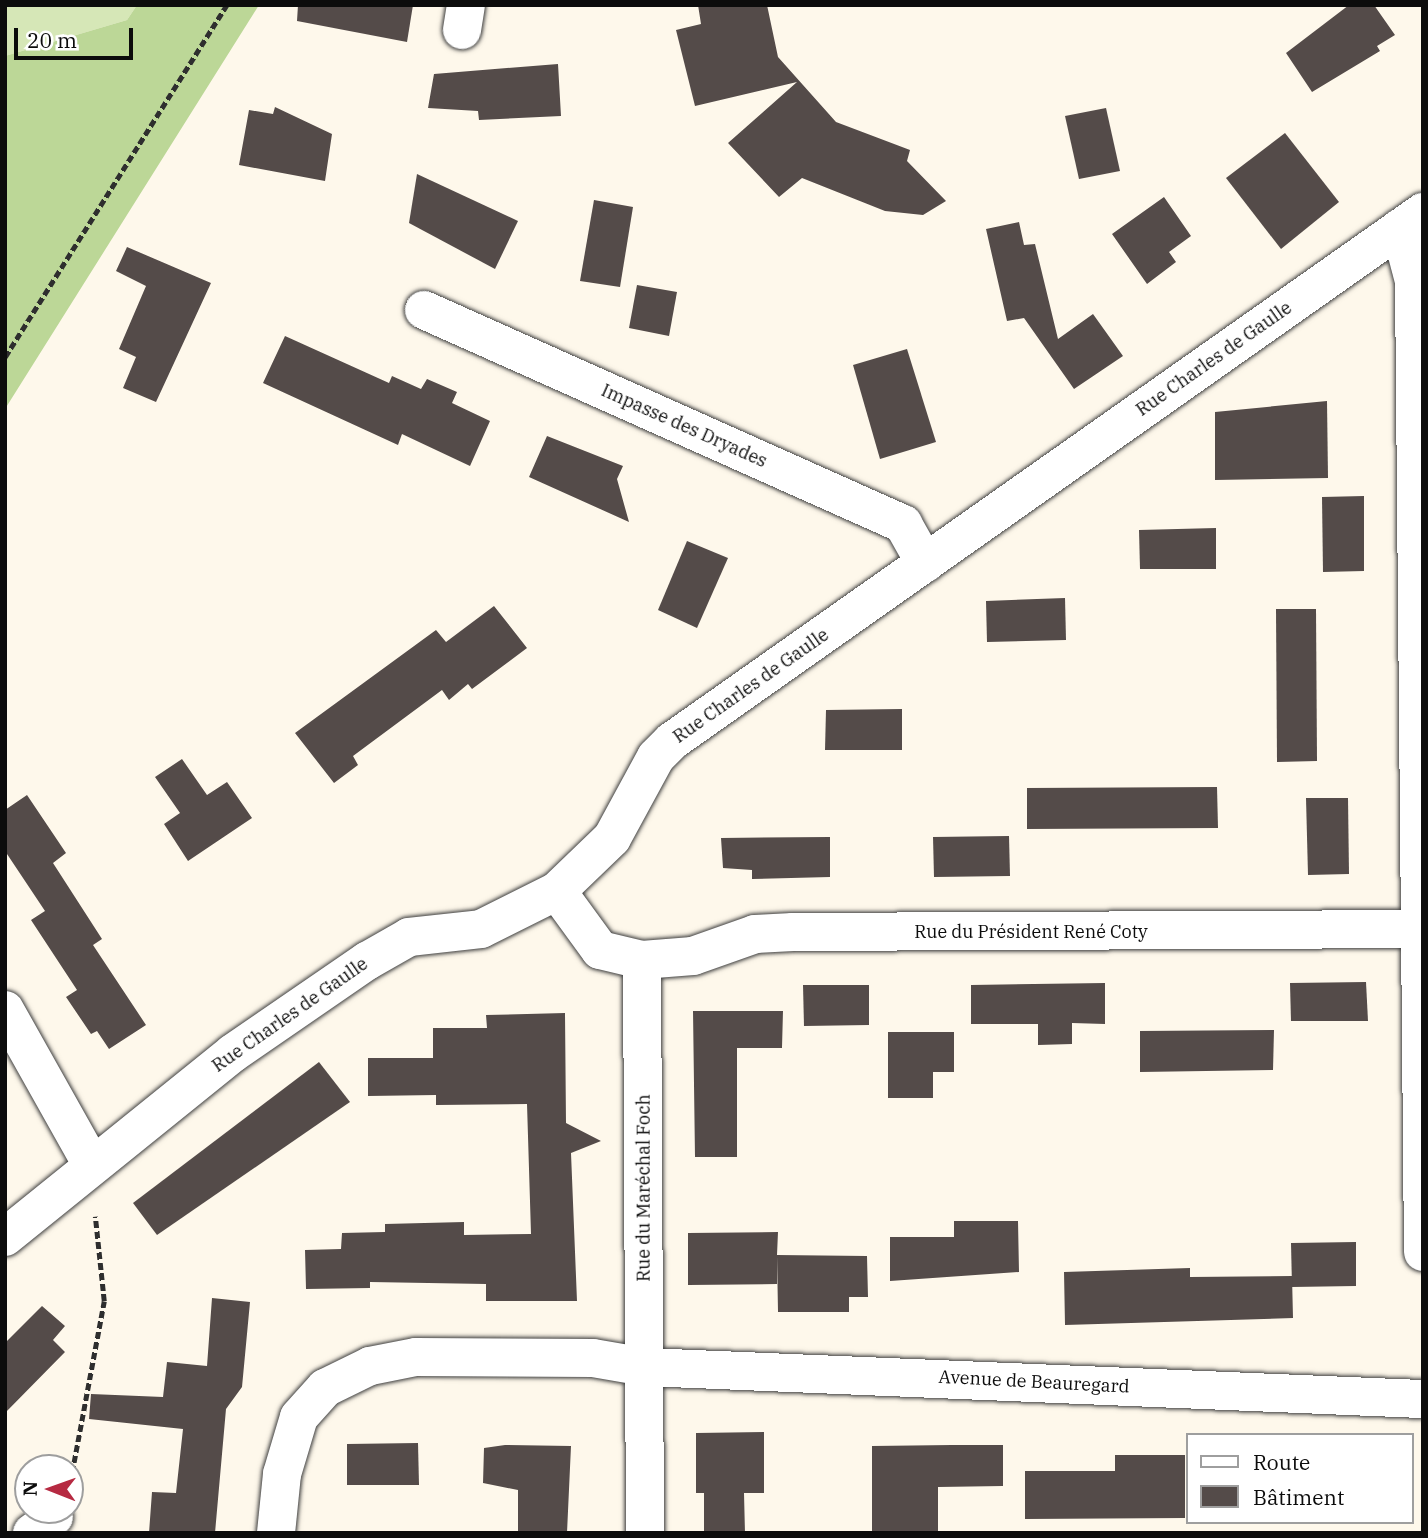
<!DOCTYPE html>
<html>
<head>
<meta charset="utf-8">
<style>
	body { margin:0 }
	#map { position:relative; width:1428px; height:1538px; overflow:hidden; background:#fef8eb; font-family:"IBM Plex Serif",serif }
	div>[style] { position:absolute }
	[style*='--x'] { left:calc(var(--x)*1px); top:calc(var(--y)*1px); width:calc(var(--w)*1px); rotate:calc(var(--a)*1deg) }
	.green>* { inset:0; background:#d6e7b7 }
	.forest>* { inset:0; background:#bcd797 }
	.building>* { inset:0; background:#544b49 }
	.path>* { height:4.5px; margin-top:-2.25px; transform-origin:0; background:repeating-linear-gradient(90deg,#2e2e2e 0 7px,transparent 0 10.5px) }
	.roads { filter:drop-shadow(0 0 2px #3f3f3f) drop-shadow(0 0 2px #3f3f3f) }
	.minor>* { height:38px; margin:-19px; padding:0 19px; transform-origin:19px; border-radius:19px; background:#fff }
	.tertiary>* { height:38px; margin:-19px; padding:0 19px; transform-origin:19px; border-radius:19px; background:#fff }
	span { translate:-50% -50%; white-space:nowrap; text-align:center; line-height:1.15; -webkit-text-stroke:7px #fff; paint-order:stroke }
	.street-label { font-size:18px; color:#0c0c0c }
	.frame { position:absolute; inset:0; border:7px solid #0c0c0c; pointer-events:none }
	.legend { position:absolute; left:1186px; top:1433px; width:228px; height:91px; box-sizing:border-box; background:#fff; border:2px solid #9e9e9e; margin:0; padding:9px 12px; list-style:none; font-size:21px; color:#0c0c0c }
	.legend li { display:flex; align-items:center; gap:14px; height:35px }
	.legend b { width:35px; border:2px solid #9e9e9e }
	.north { position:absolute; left:14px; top:1454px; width:70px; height:70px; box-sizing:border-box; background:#fff; border:2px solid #9e9e9e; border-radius:50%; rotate:271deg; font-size:19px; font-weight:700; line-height:28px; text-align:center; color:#0c0c0c }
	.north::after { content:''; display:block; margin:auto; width:24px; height:32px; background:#b62a42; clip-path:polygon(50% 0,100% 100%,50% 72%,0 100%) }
	.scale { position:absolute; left:14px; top:28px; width:119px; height:32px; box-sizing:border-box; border:4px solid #0c0c0c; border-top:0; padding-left:9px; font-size:21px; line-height:24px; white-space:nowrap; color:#0c0c0c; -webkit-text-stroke:5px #fff; paint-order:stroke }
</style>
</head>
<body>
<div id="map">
	<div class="green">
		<i style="clip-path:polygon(5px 5px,137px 5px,127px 20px,5px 56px)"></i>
	</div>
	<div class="forest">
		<i style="clip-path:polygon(137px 5px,259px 5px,5px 409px,5px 56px,127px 20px)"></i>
	</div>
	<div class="building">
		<i style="clip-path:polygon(298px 5px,413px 5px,407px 42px,297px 21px)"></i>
		<i style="clip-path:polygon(698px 5px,767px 5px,778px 57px,836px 122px,910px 150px,907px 161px,946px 201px,923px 215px,885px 211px,802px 178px,779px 197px,728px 143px,797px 82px,695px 106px,676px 30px,701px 24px)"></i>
		<i style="clip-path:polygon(1349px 5px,1374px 5px,1395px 35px,1377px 46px,1380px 51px,1312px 92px,1286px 53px)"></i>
		<i style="clip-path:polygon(558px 64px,561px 116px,479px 120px,478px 111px,428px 108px,434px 74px)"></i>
		<i style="clip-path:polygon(275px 107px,332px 134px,325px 181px,239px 165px,249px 110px,273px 114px)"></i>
		<i style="clip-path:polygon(1106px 108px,1120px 171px,1079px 179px,1065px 116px)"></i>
		<i style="clip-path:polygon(1285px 133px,1339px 202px,1281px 249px,1226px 178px)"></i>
		<i style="clip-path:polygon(417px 174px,518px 221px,495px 269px,409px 223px)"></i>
		<i style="clip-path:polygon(1164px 197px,1191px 236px,1169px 252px,1176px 262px,1147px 284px,1112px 234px)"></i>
		<i style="clip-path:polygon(594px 200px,633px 207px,620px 287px,580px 281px)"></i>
		<i style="clip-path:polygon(1019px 222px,1024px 245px,1035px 244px,1058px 339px,1093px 314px,1123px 356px,1074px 389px,1024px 318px,1007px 321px,986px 229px)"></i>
		<i style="clip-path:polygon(127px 247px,211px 283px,156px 402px,123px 388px,136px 357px,119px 349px,146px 286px,116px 271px)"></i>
		<i style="clip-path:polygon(637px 285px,677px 292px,669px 336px,629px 328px)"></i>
		<i style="clip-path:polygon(285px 336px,389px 383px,392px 376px,421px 389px,427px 379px,457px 392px,452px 403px,490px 421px,470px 466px,402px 434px,398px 445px,263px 383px)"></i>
		<i style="clip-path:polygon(907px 349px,936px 442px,880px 459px,853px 365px)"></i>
		<i style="clip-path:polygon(1327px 401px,1328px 478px,1215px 480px,1215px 412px)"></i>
		<i style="clip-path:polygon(547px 436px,623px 466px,617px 479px,629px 522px,529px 477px)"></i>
		<i style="clip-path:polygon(1364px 496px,1364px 571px,1323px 572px,1322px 497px)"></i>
		<i style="clip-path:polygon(1216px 528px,1216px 569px,1140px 569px,1139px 530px)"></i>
		<i style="clip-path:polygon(687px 541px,728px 558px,697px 628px,658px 610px)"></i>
		<i style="clip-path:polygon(1065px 598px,1066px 640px,987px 642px,986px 601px)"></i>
		<i style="clip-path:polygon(494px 606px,527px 648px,472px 689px,468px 684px,449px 700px,442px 690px,353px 756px,358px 765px,334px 783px,295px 733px,436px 630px,446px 642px)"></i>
		<i style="clip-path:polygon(1276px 609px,1316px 609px,1317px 761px,1277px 762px)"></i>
		<i style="clip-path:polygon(902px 709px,902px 750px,825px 750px,826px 710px)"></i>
		<i style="clip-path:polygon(182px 759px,207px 795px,227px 782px,252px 818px,188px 861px,164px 824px,180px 813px,155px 777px)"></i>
		<i style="clip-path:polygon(1217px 787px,1218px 828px,1027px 829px,1027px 788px)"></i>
		<i style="clip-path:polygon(27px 795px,66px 853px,53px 863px,102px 939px,93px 945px,146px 1025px,109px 1049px,97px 1031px,91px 1034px,66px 997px,77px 990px,31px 920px,45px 911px,5px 851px,5px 810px)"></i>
		<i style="clip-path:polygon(1306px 798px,1348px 798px,1349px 874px,1308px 875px)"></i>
		<i style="clip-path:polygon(1009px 836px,1010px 876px,934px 877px,933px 837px)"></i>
		<i style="clip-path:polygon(830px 837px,830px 877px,752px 879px,752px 870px,723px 868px,721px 838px)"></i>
		<i style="clip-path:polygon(1366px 982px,1368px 1021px,1291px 1021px,1290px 983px)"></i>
		<i style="clip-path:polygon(1105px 983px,1105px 1024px,1072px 1023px,1072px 1044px,1038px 1045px,1038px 1024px,971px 1024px,971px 985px)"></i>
		<i style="clip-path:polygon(803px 985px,869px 985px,869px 1025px,804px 1026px)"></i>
		<i style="clip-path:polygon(693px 1011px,783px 1011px,782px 1048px,737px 1048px,737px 1157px,695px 1157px)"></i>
		<i style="clip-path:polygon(565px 1013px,566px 1123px,601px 1141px,571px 1153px,577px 1301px,486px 1301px,486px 1284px,370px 1282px,370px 1288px,306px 1289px,305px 1250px,341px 1249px,342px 1233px,385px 1232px,385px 1224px,464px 1222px,464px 1235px,531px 1234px,527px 1104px,436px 1105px,436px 1095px,368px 1096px,368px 1058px,433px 1058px,433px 1028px,487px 1028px,486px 1015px)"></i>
		<i style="clip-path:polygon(1274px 1030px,1273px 1070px,1140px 1072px,1140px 1031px)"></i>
		<i style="clip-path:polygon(888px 1032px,954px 1032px,954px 1072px,933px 1072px,933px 1098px,888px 1098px)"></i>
		<i style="clip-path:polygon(319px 1062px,350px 1102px,157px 1235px,133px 1203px)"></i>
		<i style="clip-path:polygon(954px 1221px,1018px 1221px,1019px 1272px,890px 1281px,890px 1237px,954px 1237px)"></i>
		<i style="clip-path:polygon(778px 1232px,777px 1255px,867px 1256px,868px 1297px,849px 1297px,849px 1312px,778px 1312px,777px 1256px,777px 1284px,688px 1285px,688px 1233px)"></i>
		<i style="clip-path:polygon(1356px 1242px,1356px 1286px,1292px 1287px,1291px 1243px)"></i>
		<i style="clip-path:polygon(1190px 1268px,1190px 1277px,1292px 1276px,1293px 1318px,1065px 1325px,1064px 1272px)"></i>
		<i style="clip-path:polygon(212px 1298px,250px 1302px,242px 1387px,226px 1409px,215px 1533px,149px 1533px,152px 1492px,176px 1493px,183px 1429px,89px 1419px,91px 1394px,163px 1397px,167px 1362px,207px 1366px)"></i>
		<i style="clip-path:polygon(42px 1306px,65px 1326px,53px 1340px,65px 1352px,5px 1413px,5px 1343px)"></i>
		<i style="clip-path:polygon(764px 1432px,764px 1493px,744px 1493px,745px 1533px,704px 1533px,704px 1493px,696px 1493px,696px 1433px)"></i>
		<i style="clip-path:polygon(418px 1443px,419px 1485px,347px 1485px,347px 1444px)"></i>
		<i style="clip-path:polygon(505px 1445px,571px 1446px,567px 1533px,518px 1533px,518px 1490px,483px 1483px,484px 1448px)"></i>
		<i style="clip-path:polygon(952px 1445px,1003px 1445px,1003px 1486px,938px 1487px,938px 1533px,872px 1533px,872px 1446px)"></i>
		<i style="clip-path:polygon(1115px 1455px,1185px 1455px,1185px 1518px,1025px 1519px,1025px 1471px,1115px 1471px)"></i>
	</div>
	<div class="path">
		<i style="--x:5;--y:357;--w:416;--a:-57.8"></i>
		<i style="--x:70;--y:1483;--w:185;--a:-79.4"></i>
		<i style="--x:104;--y:1301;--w:85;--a:-96"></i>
	</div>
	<div class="roads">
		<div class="minor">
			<i style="--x:462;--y:30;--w:25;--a:-81"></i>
			<i style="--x:1400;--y:228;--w:55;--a:75.2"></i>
			<i style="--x:1414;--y:281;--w:971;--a:89.47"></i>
			<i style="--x:424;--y:310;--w:525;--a:24.07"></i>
			<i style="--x:903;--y:524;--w:45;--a:60.6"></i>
			<i style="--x:557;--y:891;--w:73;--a:53.9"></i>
			<i style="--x:600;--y:950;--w:43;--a:13.4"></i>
			<i style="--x:642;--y:960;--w:51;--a:-4.5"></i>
			<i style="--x:693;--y:956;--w:66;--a:-19.5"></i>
			<i style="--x:755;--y:934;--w:38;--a:-3"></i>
			<i style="--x:793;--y:932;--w:630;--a:-0.27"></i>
			<i style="--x:642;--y:960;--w:573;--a:89.7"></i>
			<i style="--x:5;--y:1010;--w:176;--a:60.7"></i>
			<i style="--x:32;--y:1533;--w:27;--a:-36"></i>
			<i style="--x:276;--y:1533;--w:59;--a:-84.2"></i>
			<i style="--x:282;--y:1474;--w:59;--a:-73.4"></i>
			<i style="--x:299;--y:1417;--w:39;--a:-48"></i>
			<i style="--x:325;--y:1388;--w:50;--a:-26.1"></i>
			<i style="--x:370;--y:1366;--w:47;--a:-11.1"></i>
			<i style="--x:416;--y:1357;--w:177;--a:0.3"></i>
			<i style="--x:593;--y:1358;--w:53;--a:9.8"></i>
			<i style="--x:645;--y:1367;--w:779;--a:2.36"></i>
		</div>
		<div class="tertiary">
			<i style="--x:5;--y:1237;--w:293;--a:-38.9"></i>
			<i style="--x:233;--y:1053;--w:163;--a:-34.5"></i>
			<i style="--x:367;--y:961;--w:48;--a:-29.7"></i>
			<i style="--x:409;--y:937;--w:72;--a:-6.3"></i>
			<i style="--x:481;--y:929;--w:85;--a:-26.6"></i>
			<i style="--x:557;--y:891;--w:76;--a:-43.9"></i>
			<i style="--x:612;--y:838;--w:92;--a:-61.5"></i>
			<i style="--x:656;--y:757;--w:23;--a:-45"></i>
			<i style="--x:672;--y:741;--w:919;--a:-35.16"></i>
		</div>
	</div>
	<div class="street-label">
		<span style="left:1214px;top:359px;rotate:-35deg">Rue Charles de Gaulle</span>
		<span style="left:684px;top:426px;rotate:24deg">Impasse des Dryades</span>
		<span style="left:751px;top:686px;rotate:-35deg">Rue Charles de Gaulle</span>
		<span style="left:1031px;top:932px">Rue du Président René Coty</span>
		<span style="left:290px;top:1015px;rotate:-35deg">Rue Charles de Gaulle</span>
		<span style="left:644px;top:1188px;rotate:-90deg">Rue du Maréchal Foch</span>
		<span style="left:1034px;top:1382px;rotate:3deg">Avenue de Beauregard</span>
	</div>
	<div class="frame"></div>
	<ul class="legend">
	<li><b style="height:9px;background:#fff"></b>Route</li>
	<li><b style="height:19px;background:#544b49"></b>Bâtiment</li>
	</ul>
	<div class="north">N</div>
	<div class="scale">20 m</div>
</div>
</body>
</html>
